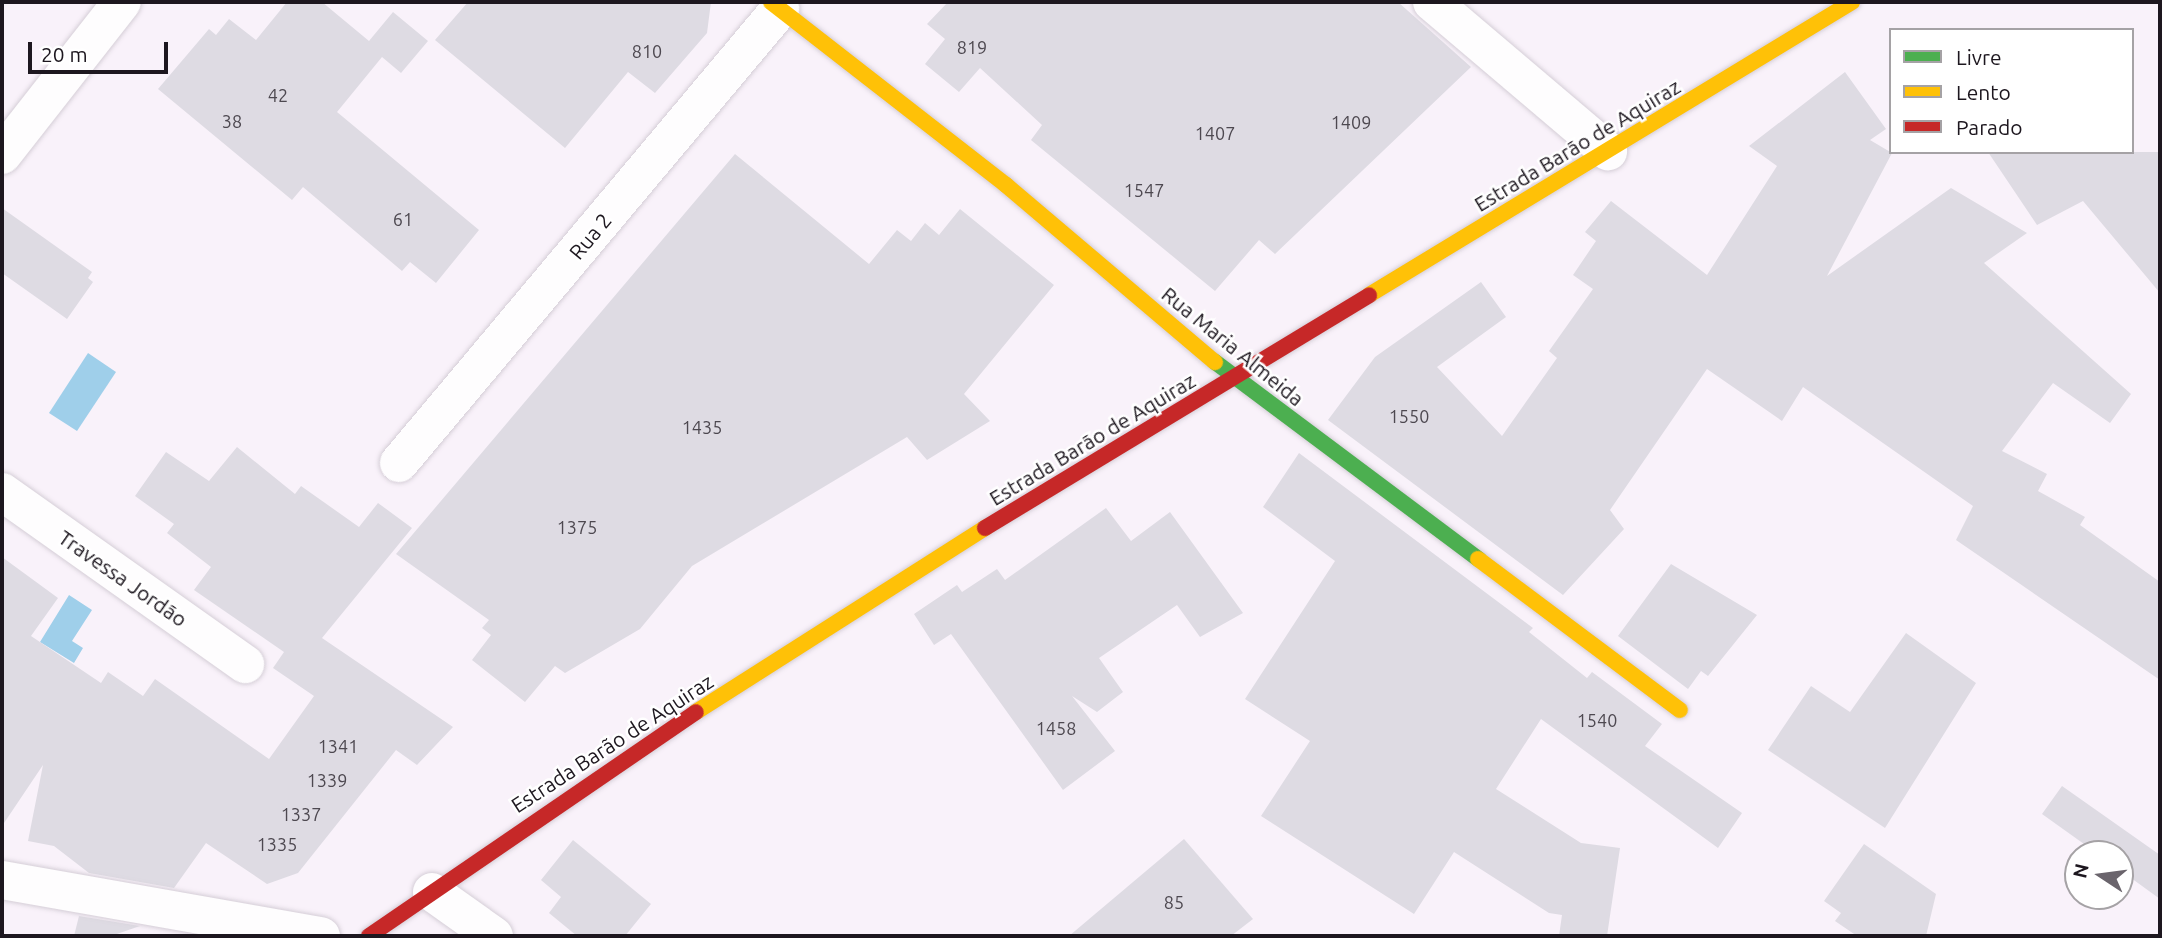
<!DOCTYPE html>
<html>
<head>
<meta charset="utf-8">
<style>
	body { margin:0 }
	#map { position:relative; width:2162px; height:938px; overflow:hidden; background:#f9f2fa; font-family:Ubuntu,sans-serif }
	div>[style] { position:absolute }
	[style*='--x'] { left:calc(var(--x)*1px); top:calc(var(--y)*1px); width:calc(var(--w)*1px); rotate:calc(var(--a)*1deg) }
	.water>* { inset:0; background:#9fcfea }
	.building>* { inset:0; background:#dedbe3 }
	.roads { filter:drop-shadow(0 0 2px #d5ced7) drop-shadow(0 0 2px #d5ced7) }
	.street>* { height:38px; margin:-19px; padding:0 19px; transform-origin:19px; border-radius:19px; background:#fefdfe }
	.fast>* { height:16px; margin:-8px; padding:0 8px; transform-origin:8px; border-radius:8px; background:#4caf50 }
	.slow>* { height:16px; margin:-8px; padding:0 8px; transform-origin:8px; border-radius:8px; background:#ffc107 }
	.jam>* { height:16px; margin:-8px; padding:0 8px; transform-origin:8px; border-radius:8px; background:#c62828 }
	span { translate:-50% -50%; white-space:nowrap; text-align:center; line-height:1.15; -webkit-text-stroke:5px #fff; paint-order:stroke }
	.number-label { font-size:18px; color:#4d4850 }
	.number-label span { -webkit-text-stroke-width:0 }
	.street-label { font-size:21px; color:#1d171f }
	.frame { position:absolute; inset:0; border:4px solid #1d171f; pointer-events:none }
	.legend { position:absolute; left:1889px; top:28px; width:245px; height:126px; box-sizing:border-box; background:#fff; border:2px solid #a5a2a5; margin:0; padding:9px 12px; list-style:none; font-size:21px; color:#1d171f }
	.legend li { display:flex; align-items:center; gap:14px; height:35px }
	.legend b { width:35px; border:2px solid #a5a2a5 }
	.north { position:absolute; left:2064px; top:840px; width:70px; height:70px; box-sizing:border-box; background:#fff; border:2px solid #a5a2a5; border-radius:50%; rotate:283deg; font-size:19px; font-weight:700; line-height:28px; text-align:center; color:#1d171f }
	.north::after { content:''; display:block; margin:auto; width:24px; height:32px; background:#6a646c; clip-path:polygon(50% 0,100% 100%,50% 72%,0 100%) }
	.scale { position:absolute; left:28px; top:42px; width:140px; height:32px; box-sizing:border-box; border:4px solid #1d171f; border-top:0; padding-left:9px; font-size:21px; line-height:24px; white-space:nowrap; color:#1d171f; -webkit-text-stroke:5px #fff; paint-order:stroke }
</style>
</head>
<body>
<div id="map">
	<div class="water">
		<i style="clip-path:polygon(88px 353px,116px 372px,77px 431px,49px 413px)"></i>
		<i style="clip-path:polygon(69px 595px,92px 610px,72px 641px,83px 648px,74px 663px,40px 642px)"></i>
	</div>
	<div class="building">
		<i style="clip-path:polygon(287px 2px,322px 2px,369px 41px,393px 12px,428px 41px,401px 73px,382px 57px,337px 112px,479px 230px,436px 283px,410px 262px,402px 271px,303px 187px,292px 200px,158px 89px,209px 29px,216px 35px,229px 19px,256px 40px)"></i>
		<i style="clip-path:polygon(468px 2px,711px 2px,707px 33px,655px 93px,628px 72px,565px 148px,435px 40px)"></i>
		<i style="clip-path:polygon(948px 2px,1398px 2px,1471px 67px,1275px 254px,1259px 240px,1215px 291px,1031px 140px,1042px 125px,980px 68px,959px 92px,925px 64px,945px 39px,927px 24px)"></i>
		<i style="clip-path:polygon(1845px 72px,1886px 129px,1870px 140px,1892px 153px,1827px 276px,1951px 188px,2027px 233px,1984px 263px,2131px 394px,2110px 423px,2053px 383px,2002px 451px,2047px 474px,2038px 491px,2085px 517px,2080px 525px,2160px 582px,2160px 680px,1956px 540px,1973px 506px,1803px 387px,1782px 421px,1707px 369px,1610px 510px,1624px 529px,1563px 595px,1328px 420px,1375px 357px,1481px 282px,1506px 317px,1437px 367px,1502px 436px,1557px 358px,1549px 351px,1593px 289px,1573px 275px,1596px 241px,1585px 232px,1611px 201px,1707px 275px,1777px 166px,1749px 146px)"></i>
		<i style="clip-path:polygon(1988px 152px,2160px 152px,2160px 293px,2083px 201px,2037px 225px)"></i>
		<i style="clip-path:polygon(735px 154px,869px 264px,897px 230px,911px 241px,925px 223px,939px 235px,960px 209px,1054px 285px,964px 394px,990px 421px,927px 460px,907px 437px,692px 566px,640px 629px,565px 673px,555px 666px,525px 702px,472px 660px,491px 635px,482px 628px,489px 620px,396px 554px)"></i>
		<i style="clip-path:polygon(2px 208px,92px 272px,88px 278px,93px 282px,67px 319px,2px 273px)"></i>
		<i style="clip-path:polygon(237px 447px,295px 494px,301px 486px,359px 527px,378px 503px,412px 528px,322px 638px,453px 727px,417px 765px,396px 750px,298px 873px,267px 884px,206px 843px,174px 888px,89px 873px,54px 846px,28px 841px,43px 765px,2px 826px,2px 557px,58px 598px,31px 636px,101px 683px,108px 672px,143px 696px,155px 679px,269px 759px,314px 696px,273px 668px,284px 652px,194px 590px,211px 567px,167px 533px,174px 524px,135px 496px,166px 452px,209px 481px)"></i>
		<i style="clip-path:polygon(1299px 453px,1533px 628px,1529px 632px,1587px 678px,1592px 672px,1662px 724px,1645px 746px,1742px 813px,1718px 848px,1541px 719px,1496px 789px,1581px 843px,1620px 848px,1607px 936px,1559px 936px,1562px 915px,1549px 913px,1454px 852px,1414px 914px,1261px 816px,1310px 741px,1245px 699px,1335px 561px,1263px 507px)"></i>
		<i style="clip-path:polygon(1106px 508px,1131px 541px,1170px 512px,1243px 613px,1200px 637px,1177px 605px,1099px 658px,1123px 692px,1097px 712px,1072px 696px,1115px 751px,1063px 790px,951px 634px,934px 645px,914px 614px,957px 585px,962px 592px,997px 569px,1005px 580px)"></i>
		<i style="clip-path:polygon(1671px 564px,1757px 615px,1708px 676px,1701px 671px,1688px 689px,1618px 636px)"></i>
		<i style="clip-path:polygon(1906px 633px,1976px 683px,1885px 828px,1768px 750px,1811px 686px,1850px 712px)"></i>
		<i style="clip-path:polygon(2062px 786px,2160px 855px,2160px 899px,2120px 870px,2120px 854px,2098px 854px,2042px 814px)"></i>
		<i style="clip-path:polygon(1184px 839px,1253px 919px,1231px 936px,1069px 936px)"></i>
		<i style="clip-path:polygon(573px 840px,651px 904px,625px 936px,577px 936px,549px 913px,561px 897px,541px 880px)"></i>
		<i style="clip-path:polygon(1864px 844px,1936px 894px,1926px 936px,1857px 936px,1835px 921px,1841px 913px,1824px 901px)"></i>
		<i style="clip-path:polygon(79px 916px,140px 926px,111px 936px,74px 936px)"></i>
	</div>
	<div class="roads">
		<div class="street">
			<i style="--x:1432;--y:2;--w:231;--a:40.3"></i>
			<i style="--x:2;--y:155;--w:194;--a:-51.9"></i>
			<i style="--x:399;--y:463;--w:593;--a:-50"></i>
			<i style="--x:2;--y:492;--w:298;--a:35.3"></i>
			<i style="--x:2;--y:880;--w:324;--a:10"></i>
			<i style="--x:432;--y:892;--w:76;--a:35.4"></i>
		</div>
		<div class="fast">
			<i style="--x:1215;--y:362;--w:329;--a:36.8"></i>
		</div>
		<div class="slow">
			<i style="--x:771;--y:2;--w:298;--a:37.9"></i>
			<i style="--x:1006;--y:185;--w:274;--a:40.3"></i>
			<i style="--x:1369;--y:295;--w:565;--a:-31.24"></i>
			<i style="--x:1478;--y:559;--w:252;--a:36.8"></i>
			<i style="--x:696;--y:712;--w:343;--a:-32.5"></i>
		</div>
		<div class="jam">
			<i style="--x:985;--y:528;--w:449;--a:-31.2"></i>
			<i style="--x:369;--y:936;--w:396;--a:-34.4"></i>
		</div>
	</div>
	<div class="number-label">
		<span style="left:972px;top:47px">819</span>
		<span style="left:647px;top:51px">810</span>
		<span style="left:278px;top:95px">42</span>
		<span style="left:232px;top:121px">38</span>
		<span style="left:1351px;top:122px">1409</span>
		<span style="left:1215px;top:133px">1407</span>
		<span style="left:1144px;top:190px">1547</span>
		<span style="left:403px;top:219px">61</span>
		<span style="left:1409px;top:416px">1550</span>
		<span style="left:702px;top:427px">1435</span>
		<span style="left:577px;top:527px">1375</span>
		<span style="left:1597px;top:720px">1540</span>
		<span style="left:1056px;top:728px">1458</span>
		<span style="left:338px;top:746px">1341</span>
		<span style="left:327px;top:780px">1339</span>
		<span style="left:301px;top:814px">1337</span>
		<span style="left:277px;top:844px">1335</span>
		<span style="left:1174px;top:902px">85</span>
	</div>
	<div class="street-label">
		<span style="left:1577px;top:145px;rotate:-31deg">Estrada Barão de Aquiraz</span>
		<span style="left:590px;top:236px;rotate:-50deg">Rua 2</span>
		<span style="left:1233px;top:346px;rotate:39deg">Rua Maria Almeida</span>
		<span style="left:1092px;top:439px;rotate:-31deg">Estrada Barão de Aquiraz</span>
		<span style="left:123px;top:578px;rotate:35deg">Travessa Jordão</span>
		<span style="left:612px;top:743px;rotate:-33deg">Estrada Barão de Aquiraz</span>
	</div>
	<div class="frame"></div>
	<ul class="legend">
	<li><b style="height:9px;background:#4caf50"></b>Livre</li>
	<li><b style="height:9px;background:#ffc107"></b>Lento</li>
	<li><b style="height:9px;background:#c62828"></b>Parado</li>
	</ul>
	<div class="north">N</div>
	<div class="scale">20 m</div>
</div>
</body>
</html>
